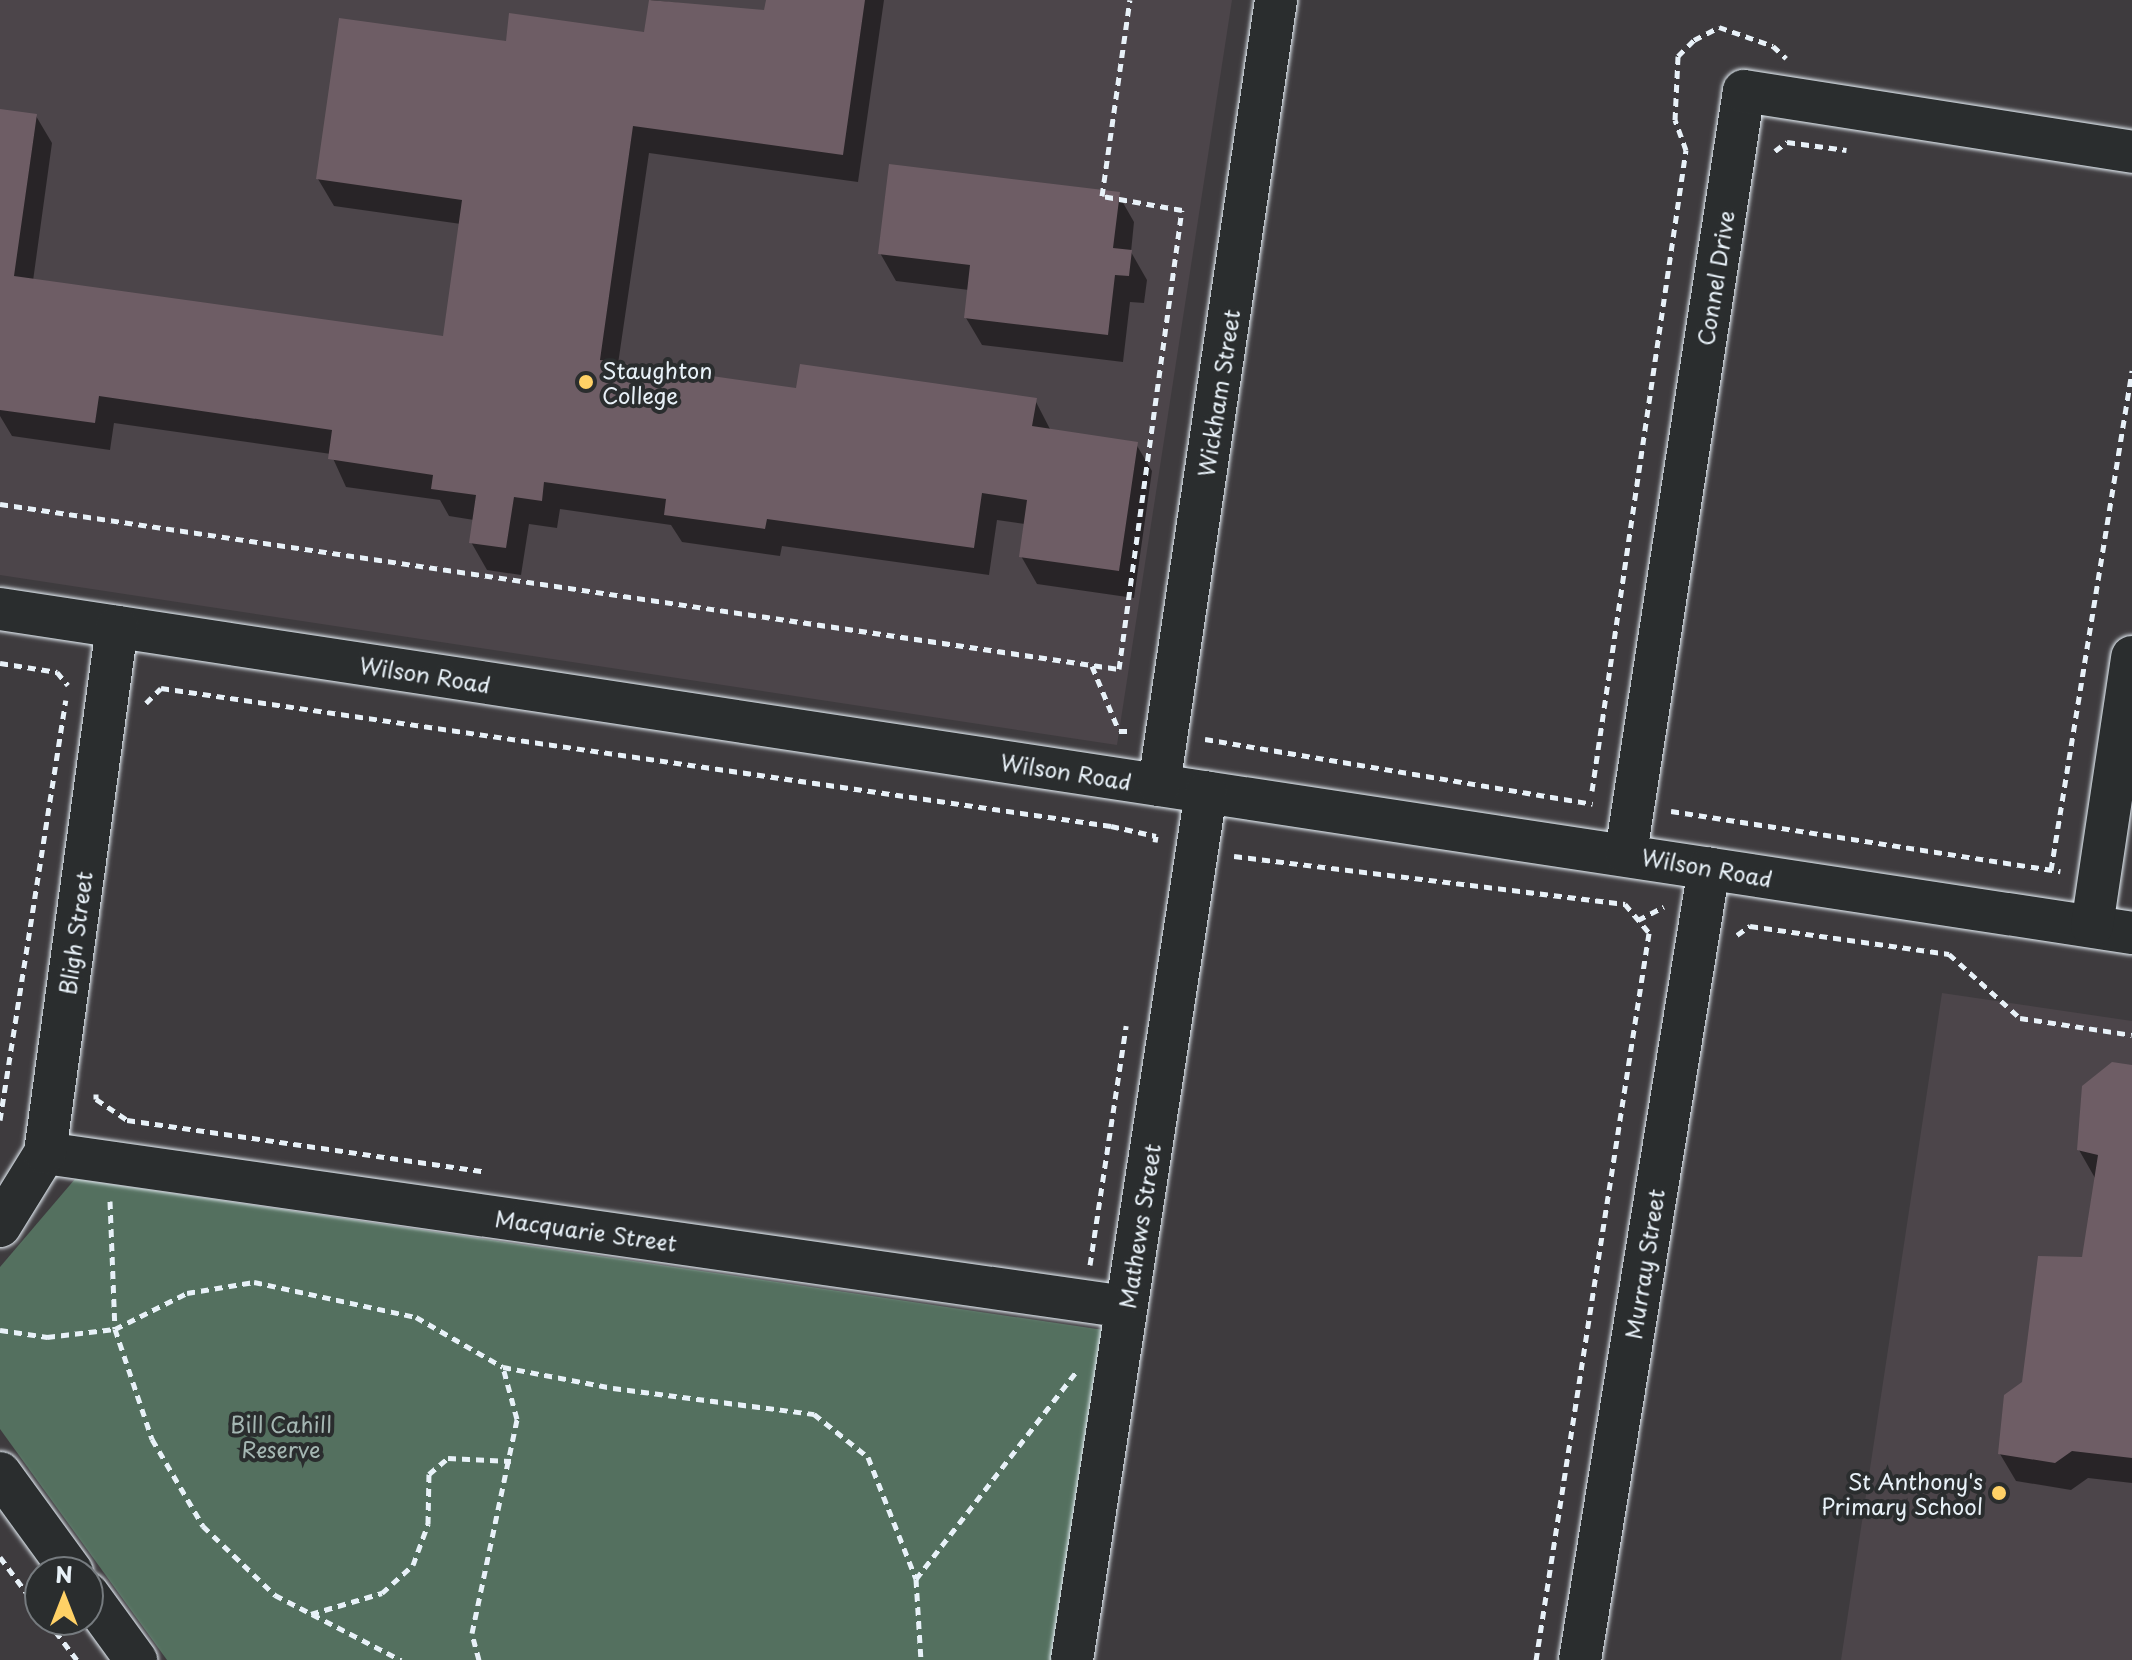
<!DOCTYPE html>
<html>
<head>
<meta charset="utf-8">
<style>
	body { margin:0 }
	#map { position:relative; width:2132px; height:1660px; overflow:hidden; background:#3e3b3e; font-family:"Playpen Sans",sans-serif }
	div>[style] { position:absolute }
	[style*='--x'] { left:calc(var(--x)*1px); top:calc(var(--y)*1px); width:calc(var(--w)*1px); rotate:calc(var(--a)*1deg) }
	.built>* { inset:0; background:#4c454a }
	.green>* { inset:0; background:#54705f }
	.shadow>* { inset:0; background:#0007 }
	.building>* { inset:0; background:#6e5d65 }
	.path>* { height:5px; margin-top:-2.5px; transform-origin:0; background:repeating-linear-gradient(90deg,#e8f1f8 0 8px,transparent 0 14px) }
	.roads { filter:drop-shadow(0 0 2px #e8f1f8) drop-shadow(0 0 2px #e8f1f8) }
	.minor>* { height:42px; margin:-21px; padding:0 21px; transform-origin:21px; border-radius:21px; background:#2a2d2e }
	.dots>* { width:22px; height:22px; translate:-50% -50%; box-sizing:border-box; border:4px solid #2a2d2e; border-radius:50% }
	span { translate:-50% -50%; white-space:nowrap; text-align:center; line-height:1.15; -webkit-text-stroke:8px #2a2d2e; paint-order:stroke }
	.street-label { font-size:22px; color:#e8f1f8 }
	.poi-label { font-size:22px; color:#e8f1f8 }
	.left { translate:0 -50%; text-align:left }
	.right { translate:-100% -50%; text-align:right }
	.park-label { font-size:22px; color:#a5b7b3 }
	.north { position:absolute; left:24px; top:1556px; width:80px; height:80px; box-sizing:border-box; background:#2a2d2e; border:2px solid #767b7f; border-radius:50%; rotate:0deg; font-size:22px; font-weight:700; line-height:32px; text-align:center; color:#e8f1f8 }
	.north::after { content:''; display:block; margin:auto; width:28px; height:36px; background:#ffd166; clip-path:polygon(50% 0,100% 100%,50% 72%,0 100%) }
</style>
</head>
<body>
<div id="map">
	<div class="built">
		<i style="clip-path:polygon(0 0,1232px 0,1117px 745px,0 575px)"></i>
		<i style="clip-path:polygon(1942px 993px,2132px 1021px,2132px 1660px,1841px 1660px)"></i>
	</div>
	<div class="green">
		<i style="clip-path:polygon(75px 1179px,1104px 1330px,1051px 1660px,167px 1660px,0 1429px,0 1267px)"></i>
	</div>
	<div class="shadow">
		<i style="clip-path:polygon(651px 0,766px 13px,768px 0,884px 0,858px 182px,649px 153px,618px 364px,798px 390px,1035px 400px,1051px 431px,1136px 444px,1152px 471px,1134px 598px,1037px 584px,1021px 556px,1025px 524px,997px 520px,989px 575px,782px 546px,780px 556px,682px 542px,671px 525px,560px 509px,557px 528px,529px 524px,521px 575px,487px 570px,471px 542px,474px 520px,449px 516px,440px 500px,346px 487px,331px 454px,114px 423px,110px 450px,12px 436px,0 416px,0 111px,36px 116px,52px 143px,33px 281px,444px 339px,461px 224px,334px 206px,318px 179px,507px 43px,645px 35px)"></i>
		<i style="clip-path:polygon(1118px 194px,1134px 222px,1131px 252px,1147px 280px,1144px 303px,1130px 302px,1123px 362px,982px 345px,966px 318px,969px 290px,896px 281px,880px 253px)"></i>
		<i style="clip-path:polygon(2132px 1067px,2132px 1483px,2088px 1478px,2071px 1490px,2016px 1481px,2000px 1454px,2024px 1384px,2084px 1259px,2095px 1178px,2079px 1150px)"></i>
	</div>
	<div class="building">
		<i style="clip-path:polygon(649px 0,764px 10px,766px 0,865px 0,843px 155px,633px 126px,600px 360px,796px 388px,800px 364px,1037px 398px,1032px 426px,1138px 442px,1119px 571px,1019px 557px,1027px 500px,982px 493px,974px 548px,767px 519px,765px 529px,664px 515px,666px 499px,544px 482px,542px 501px,514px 497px,506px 548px,469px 543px,476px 495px,431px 489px,433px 475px,328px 459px,332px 430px,99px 396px,95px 423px,0 410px,0 109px,37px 114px,14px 276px,443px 336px,462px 200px,316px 179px,339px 18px,506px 41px,509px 13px,644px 32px)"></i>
		<i style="clip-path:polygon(889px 164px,1120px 192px,1113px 248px,1132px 250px,1129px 276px,1115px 275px,1108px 335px,964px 318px,970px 265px,878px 254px)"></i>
		<i style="clip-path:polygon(2112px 1062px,2132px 1065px,2132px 1458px,2072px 1451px,2055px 1463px,1998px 1454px,2004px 1395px,2022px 1382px,2038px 1256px,2082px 1257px,2098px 1155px,2077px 1150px,2082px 1086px)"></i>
	</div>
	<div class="path">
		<i style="--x:1775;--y:151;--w:15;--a:-37"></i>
		<i style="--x:1787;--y:142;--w:60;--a:7.7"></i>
		<i style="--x:0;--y:504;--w:1131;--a:8.39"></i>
		<i style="--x:1119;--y:669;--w:463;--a:-82.2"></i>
		<i style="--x:1182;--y:210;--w:81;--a:-170.1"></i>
		<i style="--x:1102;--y:196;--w:198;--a:-81.9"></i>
		<i style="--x:0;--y:663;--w:58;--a:9"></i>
		<i style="--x:57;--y:672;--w:17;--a:50"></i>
		<i style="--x:1092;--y:666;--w:70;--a:67.4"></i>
		<i style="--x:1119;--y:731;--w:8;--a:0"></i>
		<i style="--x:146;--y:703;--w:21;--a:-45"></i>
		<i style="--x:161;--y:688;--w:960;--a:8.27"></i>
		<i style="--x:1111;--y:826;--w:46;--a:12.5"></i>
		<i style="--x:1156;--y:836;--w:6;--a:99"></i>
		<i style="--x:1205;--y:739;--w:393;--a:9.5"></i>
		<i style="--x:1592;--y:791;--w:648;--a:-81.66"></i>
		<i style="--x:1686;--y:150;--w:32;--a:-110"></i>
		<i style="--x:1675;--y:120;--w:64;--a:-87.3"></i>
		<i style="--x:1678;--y:56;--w:23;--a:-45"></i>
		<i style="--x:1694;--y:40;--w:28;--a:-27"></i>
		<i style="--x:1719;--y:27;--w:57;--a:19.4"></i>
		<i style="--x:1773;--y:46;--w:18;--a:43"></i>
		<i style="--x:1671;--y:811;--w:394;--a:8.8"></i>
		<i style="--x:1234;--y:856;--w:394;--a:7"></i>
		<i style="--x:1625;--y:904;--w:38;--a:50"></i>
		<i style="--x:1649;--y:933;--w:736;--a:98.83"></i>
		<i style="--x:2051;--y:870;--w:506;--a:-80.78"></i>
		<i style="--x:1638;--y:920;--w:29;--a:-27"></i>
		<i style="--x:1737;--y:935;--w:16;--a:-35"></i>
		<i style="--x:1750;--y:926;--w:201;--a:8"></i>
		<i style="--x:1949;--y:954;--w:96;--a:42"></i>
		<i style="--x:2020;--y:1018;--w:113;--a:8.6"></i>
		<i style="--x:96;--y:1094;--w:5;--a:90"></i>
		<i style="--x:96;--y:1099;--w:37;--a:34"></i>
		<i style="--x:127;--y:1120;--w:363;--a:8.2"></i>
		<i style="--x:0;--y:1120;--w:425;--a:-81.1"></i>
		<i style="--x:110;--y:1201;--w:128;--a:87.8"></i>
		<i style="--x:115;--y:1329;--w:116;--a:71.4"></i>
		<i style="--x:152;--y:1439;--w:101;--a:59.6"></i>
		<i style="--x:203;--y:1526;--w:100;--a:43.8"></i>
		<i style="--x:275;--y:1595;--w:142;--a:27.3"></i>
		<i style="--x:1090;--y:1265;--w:242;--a:-81.4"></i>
		<i style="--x:0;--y:1330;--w:48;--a:8.5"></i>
		<i style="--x:47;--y:1337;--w:68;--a:-6.7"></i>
		<i style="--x:115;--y:1329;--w:80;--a:-26.6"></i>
		<i style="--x:187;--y:1293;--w:68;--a:-9.3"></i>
		<i style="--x:254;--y:1282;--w:166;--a:12.2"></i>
		<i style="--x:416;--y:1317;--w:100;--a:29.9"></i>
		<i style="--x:503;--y:1367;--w:112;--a:10.8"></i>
		<i style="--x:613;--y:1388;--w:203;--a:7.4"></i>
		<i style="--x:814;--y:1414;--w:69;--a:38.5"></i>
		<i style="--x:868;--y:1457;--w:131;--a:68.5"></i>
		<i style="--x:916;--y:1579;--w:81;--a:86.5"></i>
		<i style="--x:0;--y:1557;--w:67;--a:53.5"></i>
		<i style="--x:916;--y:1579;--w:262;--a:-52.3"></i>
		<i style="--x:311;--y:1614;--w:74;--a:-16.5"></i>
		<i style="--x:382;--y:1593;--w:42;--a:-42.1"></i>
		<i style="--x:413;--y:1565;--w:44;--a:-69.9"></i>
		<i style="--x:428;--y:1524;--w:50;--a:-88.9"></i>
		<i style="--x:429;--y:1474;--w:25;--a:-40"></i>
		<i style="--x:448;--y:1458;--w:63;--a:2.7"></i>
		<i style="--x:47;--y:1620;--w:50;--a:53.1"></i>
		<i style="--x:479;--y:1660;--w:28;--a:-105"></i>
		<i style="--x:472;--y:1633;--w:219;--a:-78.1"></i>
		<i style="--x:517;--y:1419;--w:54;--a:-105.1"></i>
	</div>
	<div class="roads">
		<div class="minor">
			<i style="--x:0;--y:609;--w:2156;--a:8.64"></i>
			<i style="--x:1159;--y:785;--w:794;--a:-81.52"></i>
			<i style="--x:1626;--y:853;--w:771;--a:-81.2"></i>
			<i style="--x:1744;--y:91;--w:393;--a:8.9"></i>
			<i style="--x:2092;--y:926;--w:272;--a:-81.5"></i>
			<i style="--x:45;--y:1153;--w:1092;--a:8.11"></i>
			<i style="--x:0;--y:1226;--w:86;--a:-58.3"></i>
			<i style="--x:45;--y:1153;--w:531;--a:-82.21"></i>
			<i style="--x:0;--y:1473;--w:122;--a:54"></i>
			<i style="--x:88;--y:1594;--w:82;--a:54"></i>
			<i style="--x:1072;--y:1660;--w:878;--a:-81.22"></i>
			<i style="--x:1580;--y:1660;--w:802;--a:-80.75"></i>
		</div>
	</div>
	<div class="dots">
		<i style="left:586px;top:382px;background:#ffd166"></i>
		<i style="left:1999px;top:1493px;background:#ffd166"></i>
	</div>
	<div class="street-label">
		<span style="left:1715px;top:278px;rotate:-81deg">Connel Drive</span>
		<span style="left:1218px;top:393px;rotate:-81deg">Wickham Street</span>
		<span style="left:425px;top:674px;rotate:9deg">Wilson Road</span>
		<span style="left:1066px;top:771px;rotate:9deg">Wilson Road</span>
		<span style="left:1707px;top:867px;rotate:10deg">Wilson Road</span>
		<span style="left:75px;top:933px;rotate:-82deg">Bligh Street</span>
		<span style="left:1139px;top:1226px;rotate:-81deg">Mathews Street</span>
		<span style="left:586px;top:1230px;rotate:8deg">Macquarie Street</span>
		<span style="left:1644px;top:1264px;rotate:-81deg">Murray Street</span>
	</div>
	<div class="poi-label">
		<span class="left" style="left:602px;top:382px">Staughton<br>College</span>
		<span class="right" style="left:1983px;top:1493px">St Anthony's<br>Primary School</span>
	</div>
	<div class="park-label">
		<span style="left:281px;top:1436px">Bill Cahill<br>Reserve</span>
	</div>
	<div class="north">N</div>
</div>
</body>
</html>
